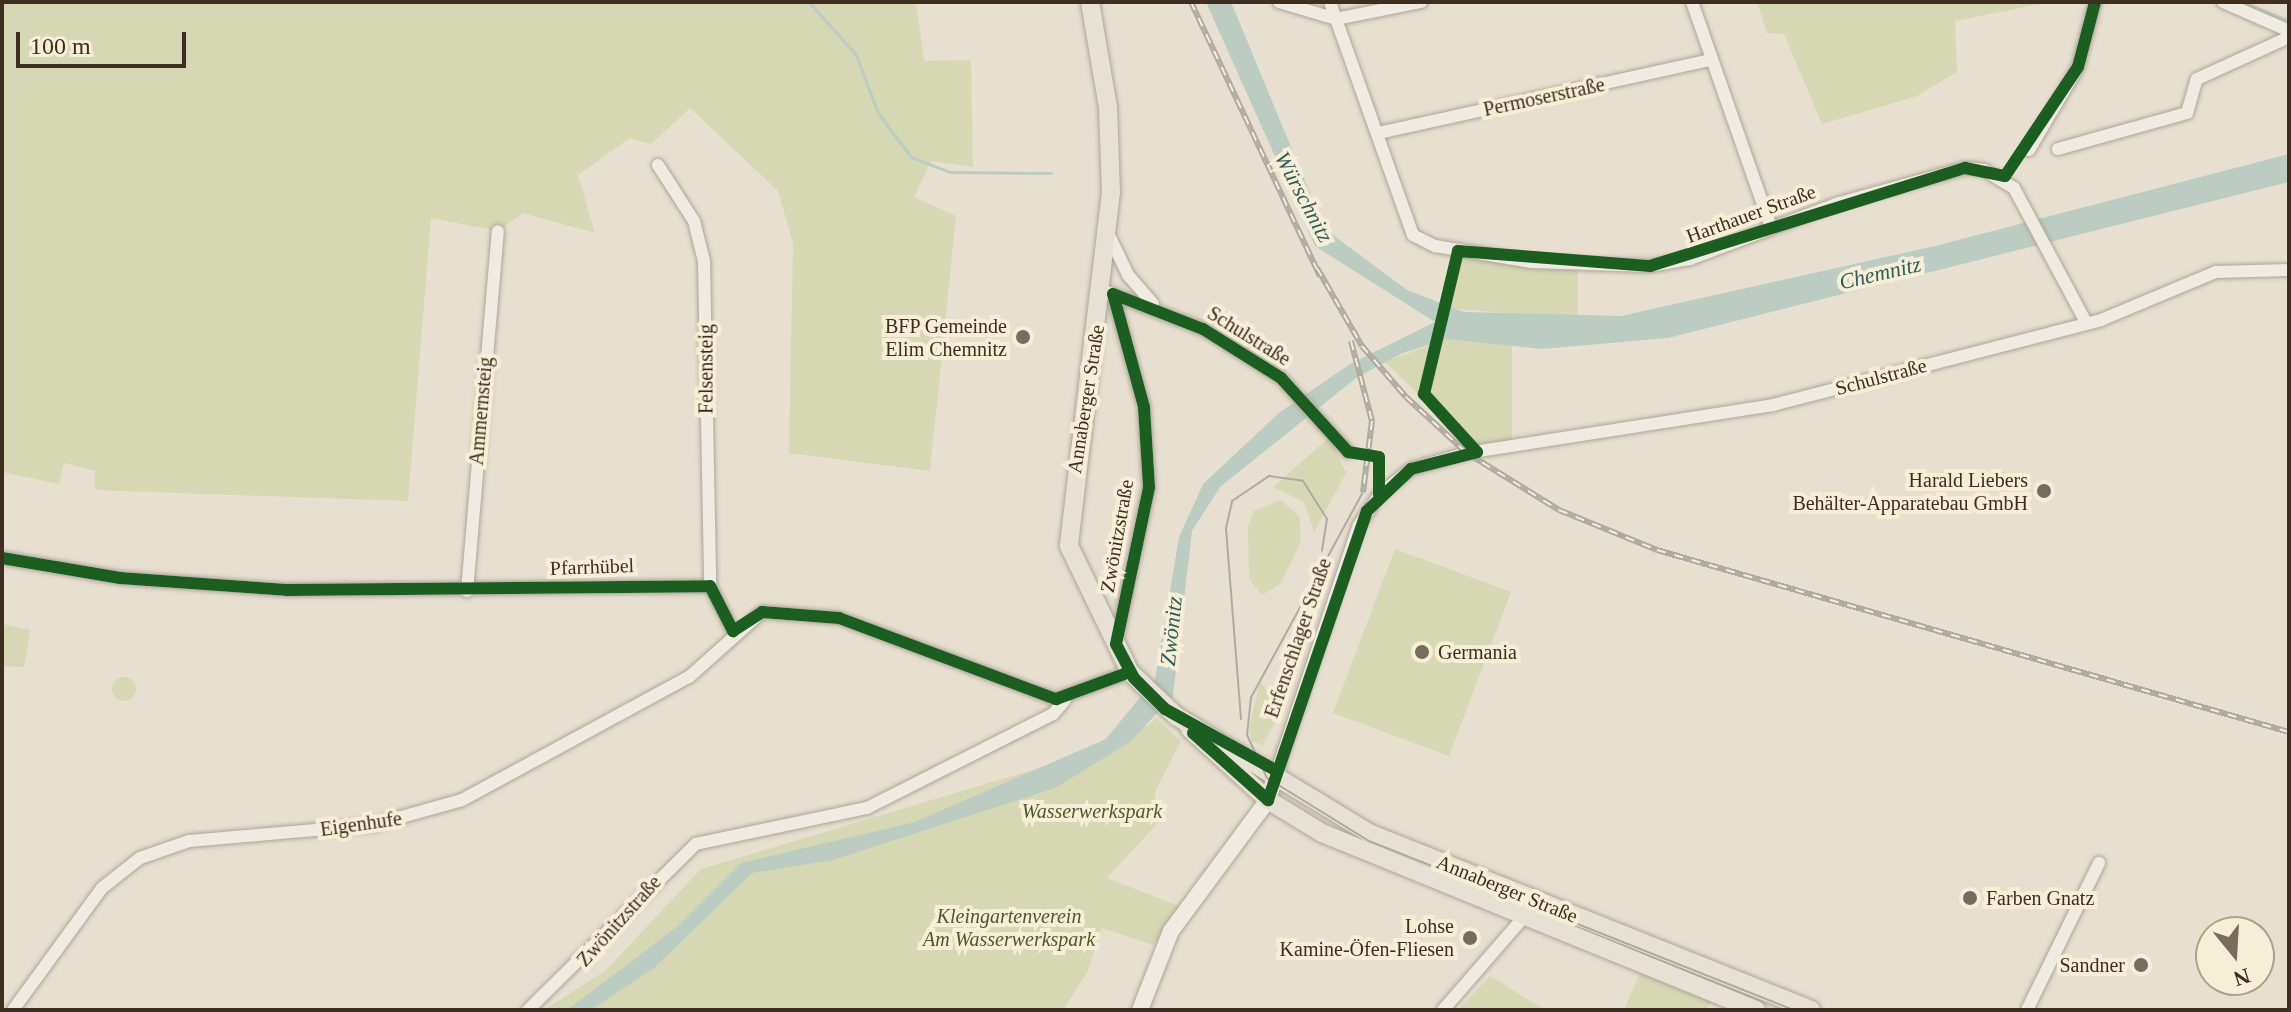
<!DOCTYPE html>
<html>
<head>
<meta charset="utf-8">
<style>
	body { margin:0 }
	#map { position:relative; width:2291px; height:1012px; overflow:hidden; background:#e7e0d1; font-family:Georgia,serif }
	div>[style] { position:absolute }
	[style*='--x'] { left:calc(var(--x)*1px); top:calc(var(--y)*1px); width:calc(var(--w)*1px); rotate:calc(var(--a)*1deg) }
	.green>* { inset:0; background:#d6d7b3 }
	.round { border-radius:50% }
	.water>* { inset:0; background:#bcccc2 }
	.stream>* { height:3px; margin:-1.5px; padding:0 1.5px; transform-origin:1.5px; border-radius:1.5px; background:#bcccc2 }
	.roads { filter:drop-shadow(0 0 2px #ada599) drop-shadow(0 0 2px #ada599) }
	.street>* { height:12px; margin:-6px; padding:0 6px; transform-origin:6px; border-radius:6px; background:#efebe3 }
	.secondary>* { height:16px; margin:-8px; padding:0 8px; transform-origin:8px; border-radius:8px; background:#efebe3 }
	.primary>* { height:18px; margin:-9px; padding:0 9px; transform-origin:9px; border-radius:9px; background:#e6e1d4 }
	.tram>* { height:2px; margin:-1px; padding:0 1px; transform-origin:1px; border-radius:1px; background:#afaaa2 }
	.rail>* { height:6px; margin-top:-3px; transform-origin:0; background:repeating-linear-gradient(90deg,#f7eed8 0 9px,#afaaa2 0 18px); box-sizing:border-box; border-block:2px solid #afaaa2 }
	.cycleway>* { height:12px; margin:-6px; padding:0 6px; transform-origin:6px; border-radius:6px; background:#1b5e20 }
	.dots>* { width:22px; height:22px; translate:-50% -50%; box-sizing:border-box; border:4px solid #f7eed8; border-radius:50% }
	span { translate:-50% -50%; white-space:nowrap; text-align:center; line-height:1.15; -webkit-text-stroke:8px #f7eed8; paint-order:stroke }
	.street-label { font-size:20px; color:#3d2e20 }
	.poi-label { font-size:20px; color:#3d2e20 }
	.right { translate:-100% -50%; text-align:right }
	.left { translate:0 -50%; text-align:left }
	.park-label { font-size:20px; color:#4d5a26; font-style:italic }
	.water-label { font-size:22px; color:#2f5d5a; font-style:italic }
	.frame { position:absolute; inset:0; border:4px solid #3d2e20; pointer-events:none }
	.north { position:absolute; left:2195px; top:916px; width:80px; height:80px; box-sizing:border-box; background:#f7eed8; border:2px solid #ada18e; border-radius:50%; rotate:162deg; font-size:22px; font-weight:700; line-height:32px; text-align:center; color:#3d2e20 }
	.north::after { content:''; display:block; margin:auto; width:28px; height:36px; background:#786c5e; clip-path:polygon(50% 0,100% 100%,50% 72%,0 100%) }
	.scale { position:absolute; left:16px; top:32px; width:170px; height:36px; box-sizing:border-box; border:4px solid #3d2e20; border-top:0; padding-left:10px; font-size:24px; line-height:28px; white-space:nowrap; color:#3d2e20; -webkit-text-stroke:6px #f7eed8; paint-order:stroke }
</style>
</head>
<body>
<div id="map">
	<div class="green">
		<i style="clip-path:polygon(2px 2px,916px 2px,924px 61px,971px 60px,973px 167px,931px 161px,914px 197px,956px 216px,930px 471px,789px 453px,793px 243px,778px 191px,690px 108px,651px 144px,630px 138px,578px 175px,595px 233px,523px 213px,498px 231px,431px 218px,408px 501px,95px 490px,95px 471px,64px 463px,59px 484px,2px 472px)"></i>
		<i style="clip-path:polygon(1757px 2px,2051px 2px,1955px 21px,1957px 72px,1917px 96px,1822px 124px,1784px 34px,1767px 33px)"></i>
		<i style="clip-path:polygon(1458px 251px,1578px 265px,1578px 319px,1447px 308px)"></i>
		<i style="clip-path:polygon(1484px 337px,1512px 342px,1512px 446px,1477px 452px,1385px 362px,1447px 339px)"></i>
		<i style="clip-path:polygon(1330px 437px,1346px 473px,1314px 532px,1304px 502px,1273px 487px)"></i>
		<i style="clip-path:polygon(1281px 500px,1300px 517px,1301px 541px,1281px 583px,1262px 595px,1249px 579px,1248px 526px,1254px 511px)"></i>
		<i style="clip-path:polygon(1395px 549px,1511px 592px,1449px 756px,1333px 713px)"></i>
		<i style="clip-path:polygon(2px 624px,30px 630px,24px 667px,2px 666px)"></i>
		<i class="round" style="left:112px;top:677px;width:24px;height:24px"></i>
		<i style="clip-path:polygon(1260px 681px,1281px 710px,1263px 745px,1251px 741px,1249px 728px)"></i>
		<i style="clip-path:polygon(1130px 712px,1148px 726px,1156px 718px,1181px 741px,1155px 792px,1156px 825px,1107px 878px,1181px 907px,1153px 945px,1102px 928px,1087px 973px,1063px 1010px,544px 1010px,605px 971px,701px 869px,1076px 757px,1106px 739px)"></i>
		<i style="clip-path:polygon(1642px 968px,1713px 1001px,1705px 1010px,1624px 1010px)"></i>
		<i style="clip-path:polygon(1490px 976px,1545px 1010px,1458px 1010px)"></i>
	</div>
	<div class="water">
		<i style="clip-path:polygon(1206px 2px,1231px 2px,1325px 229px,1407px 290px,1464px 312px,1621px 316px,1935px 246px,2289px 154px,2289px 182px,1668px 338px,1542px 349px,1447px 339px,1403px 353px,1356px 378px,1220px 487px,1192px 531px,1173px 696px,1130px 742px,1055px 788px,833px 860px,752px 873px,654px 968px,591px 1010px,567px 1010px,678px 926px,741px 863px,915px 822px,1106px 739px,1155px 679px,1179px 537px,1203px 484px,1280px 412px,1350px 364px,1435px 322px,1315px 246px)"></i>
	</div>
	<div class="stream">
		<i style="--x:809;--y:2;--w:71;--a:48.4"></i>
		<i style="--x:856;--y:55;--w:62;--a:69.2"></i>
		<i style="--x:878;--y:113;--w:55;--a:53.1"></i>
		<i style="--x:911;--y:157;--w:42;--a:21"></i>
		<i style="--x:950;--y:172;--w:101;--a:0.6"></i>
		<i style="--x:2242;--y:2;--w:51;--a:22"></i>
	</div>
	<div class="roads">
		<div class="street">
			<i style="--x:1279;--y:2;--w:59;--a:16.6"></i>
			<i style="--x:1336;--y:19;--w:229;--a:70.4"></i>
			<i style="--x:1413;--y:235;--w:25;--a:27"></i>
			<i style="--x:1435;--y:246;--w:98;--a:9.4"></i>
			<i style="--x:1532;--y:262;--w:118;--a:1.9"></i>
			<i style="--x:1650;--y:266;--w:41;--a:-9.9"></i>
			<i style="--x:1690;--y:259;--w:159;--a:-20.6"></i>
			<i style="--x:1839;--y:203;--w:131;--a:-15.5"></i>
			<i style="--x:1965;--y:168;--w:19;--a:6"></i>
			<i style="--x:1984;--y:170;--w:35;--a:31"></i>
			<i style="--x:2014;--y:188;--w:154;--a:61.8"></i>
			<i style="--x:1330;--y:2;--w:18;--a:71"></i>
			<i style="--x:1336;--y:19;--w:87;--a:-11.3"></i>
			<i style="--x:1692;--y:2;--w:238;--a:70.7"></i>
			<i style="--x:2223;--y:2;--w:72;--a:23.7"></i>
			<i style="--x:1378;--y:133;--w:341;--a:-12.4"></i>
			<i style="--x:2058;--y:149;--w:134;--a:-15.6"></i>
			<i style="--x:2187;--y:113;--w:35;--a:-74"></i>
			<i style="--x:2197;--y:79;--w:101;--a:-24.5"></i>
			<i style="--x:2029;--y:150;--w:96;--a:-59.4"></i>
			<i style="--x:2078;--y:67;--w:67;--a:-75.3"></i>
			<i style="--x:658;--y:165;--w:67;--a:57.3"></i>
			<i style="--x:694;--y:221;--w:41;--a:76"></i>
			<i style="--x:704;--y:261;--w:325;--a:88.9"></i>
			<i style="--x:1108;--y:233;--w:47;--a:64.5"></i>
			<i style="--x:1128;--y:275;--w:38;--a:49"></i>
			<i style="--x:1107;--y:292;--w:103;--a:21.1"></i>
			<i style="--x:1203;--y:329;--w:92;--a:32.1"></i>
			<i style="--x:1281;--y:378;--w:100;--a:47.8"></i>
			<i style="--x:1113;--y:294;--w:117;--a:74.7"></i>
			<i style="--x:1144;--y:407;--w:80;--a:86.4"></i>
			<i style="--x:1149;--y:487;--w:159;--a:101.9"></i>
			<i style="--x:2;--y:558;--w:120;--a:9.6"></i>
			<i style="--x:120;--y:578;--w:166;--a:4.1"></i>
			<i style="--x:286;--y:590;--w:424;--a:-0.5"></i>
			<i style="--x:710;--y:586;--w:51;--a:62.9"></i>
			<i style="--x:467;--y:591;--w:361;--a:-85.1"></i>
			<i style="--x:1277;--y:771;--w:259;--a:-71.6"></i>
			<i style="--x:1359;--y:525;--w:36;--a:-56"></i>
			<i style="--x:1379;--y:495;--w:41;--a:-39.1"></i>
			<i style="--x:1411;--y:469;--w:58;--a:-15.9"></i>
			<i style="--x:1467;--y:453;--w:310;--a:-8.9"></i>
			<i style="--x:1773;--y:405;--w:339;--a:-14.5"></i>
			<i style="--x:2101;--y:320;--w:125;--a:-22.7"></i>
			<i style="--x:2216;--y:272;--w:73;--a:-1.6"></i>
			<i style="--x:13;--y:1010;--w:151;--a:-53.9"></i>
			<i style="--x:102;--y:888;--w:48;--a:-38.3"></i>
			<i style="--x:140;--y:858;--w:52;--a:-19.1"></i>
			<i style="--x:189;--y:841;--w:185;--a:-5"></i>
			<i style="--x:373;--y:825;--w:92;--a:-15.7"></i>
			<i style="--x:462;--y:800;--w:258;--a:-28.5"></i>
			<i style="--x:689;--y:677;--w:98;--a:-41.7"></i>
			<i style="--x:762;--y:612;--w:77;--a:4.5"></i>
			<i style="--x:839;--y:618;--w:232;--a:20.5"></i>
			<i style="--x:1056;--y:699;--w:79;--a:-20"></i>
			<i style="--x:528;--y:1010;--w:236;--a:-44.7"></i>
			<i style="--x:696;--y:844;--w:175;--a:-11.9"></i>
			<i style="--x:867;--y:808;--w:208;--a:-26.8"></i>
			<i style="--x:1053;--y:714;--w:18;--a:-49"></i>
			<i style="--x:1443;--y:1010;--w:133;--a:-49"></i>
			<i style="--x:2027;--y:1010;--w:164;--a:-63.9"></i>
		</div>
		<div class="secondary">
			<i style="--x:1140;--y:1010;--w:85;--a:-68.6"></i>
			<i style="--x:1171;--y:931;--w:163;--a:-53.5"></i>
			<i style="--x:1268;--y:800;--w:30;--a:-73"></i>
		</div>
		<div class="primary">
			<i style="--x:1090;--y:2;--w:107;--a:80.3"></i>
			<i style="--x:1108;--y:107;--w:85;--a:88"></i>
			<i style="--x:1111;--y:192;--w:356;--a:96.8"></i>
			<i style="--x:1069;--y:546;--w:140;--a:64.2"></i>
			<i style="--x:1130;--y:672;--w:64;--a:43.7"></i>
			<i style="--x:1176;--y:716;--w:226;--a:31.2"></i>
			<i style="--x:1369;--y:833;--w:476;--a:21.8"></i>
			<i style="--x:1190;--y:729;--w:105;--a:42.3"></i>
			<i style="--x:1268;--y:800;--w:63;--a:31.4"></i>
			<i style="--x:1322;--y:833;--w:469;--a:22.2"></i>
		</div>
	</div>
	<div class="tram">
		<i style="--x:1363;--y:492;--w:234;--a:118.6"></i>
		<i style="--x:1251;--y:697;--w:38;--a:96"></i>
		<i style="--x:1247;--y:735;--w:47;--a:65.1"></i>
		<i style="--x:1267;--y:778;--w:120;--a:31.7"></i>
		<i style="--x:1369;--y:841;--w:457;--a:21.7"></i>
		<i style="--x:1241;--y:719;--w:192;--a:-94.5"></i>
		<i style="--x:1226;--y:528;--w:28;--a:-77"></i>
		<i style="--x:1232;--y:501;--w:45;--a:-34"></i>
		<i style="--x:1269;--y:476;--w:34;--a:8"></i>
		<i style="--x:1303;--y:481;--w:45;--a:57.7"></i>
		<i style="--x:1327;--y:519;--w:32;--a:99"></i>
	</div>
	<div class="rail">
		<i style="--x:1191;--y:2;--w:303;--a:64.8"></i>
		<i style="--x:1317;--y:268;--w:90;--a:60"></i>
		<i style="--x:1362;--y:346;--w:67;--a:49.2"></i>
		<i style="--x:1406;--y:397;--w:83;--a:42.6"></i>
		<i style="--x:1467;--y:453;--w:108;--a:31.8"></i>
		<i style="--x:1559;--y:510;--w:106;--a:22.2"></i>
		<i style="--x:1657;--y:550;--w:658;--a:16.07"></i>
		<i style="--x:1351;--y:341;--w:83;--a:75.3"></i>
		<i style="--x:1372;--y:421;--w:72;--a:97.2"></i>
	</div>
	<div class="cycleway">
		<i style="--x:1477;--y:452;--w:79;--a:-132.4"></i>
		<i style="--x:1424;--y:394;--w:147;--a:-76.6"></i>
		<i style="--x:1458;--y:251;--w:193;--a:4.5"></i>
		<i style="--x:1650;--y:266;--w:330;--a:-17.3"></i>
		<i style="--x:1965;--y:168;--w:41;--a:11.3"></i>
		<i style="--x:2005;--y:176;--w:131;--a:-56.2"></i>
		<i style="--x:2078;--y:67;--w:67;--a:-75.3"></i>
		<i style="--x:2;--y:558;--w:120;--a:9.6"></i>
		<i style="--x:120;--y:578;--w:166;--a:4.1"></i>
		<i style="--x:286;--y:590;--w:424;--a:-0.5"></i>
		<i style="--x:710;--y:586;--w:51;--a:62.9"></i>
		<i style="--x:733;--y:631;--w:35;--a:-33"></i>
		<i style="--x:762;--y:612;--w:77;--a:4.5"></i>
		<i style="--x:839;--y:618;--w:232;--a:20.5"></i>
		<i style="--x:1056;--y:699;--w:79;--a:-20"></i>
		<i style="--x:1193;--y:733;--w:101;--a:41.8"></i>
		<i style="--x:1268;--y:800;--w:305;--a:-71.1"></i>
		<i style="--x:1367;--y:511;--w:61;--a:-43.7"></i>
		<i style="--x:1411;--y:469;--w:68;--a:-14.4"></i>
		<i style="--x:1277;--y:771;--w:128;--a:-151"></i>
		<i style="--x:1165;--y:709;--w:44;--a:-135"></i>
		<i style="--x:1134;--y:678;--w:38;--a:-118"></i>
		<i style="--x:1116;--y:644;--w:160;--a:-78.1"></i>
		<i style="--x:1149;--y:487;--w:80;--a:-93.6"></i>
		<i style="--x:1144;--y:407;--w:117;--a:-105.3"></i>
		<i style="--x:1113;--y:294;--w:97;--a:21.3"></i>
		<i style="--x:1203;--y:329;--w:92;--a:32.1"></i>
		<i style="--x:1281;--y:378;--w:100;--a:47.8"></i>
		<i style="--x:1348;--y:452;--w:31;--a:9"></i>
		<i style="--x:1379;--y:457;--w:38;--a:90"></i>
	</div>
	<div class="dots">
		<i style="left:1023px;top:337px;background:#786c5e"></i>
		<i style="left:2044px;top:491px;background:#786c5e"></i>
		<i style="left:1422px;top:652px;background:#786c5e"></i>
		<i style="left:1970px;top:898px;background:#786c5e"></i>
		<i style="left:1470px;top:938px;background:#786c5e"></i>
		<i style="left:2141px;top:965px;background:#786c5e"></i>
	</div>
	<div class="street-label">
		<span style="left:1544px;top:97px;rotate:-12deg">Permoserstraße</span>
		<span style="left:1751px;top:214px;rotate:-20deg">Harthauer Straße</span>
		<span style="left:1249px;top:336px;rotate:32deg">Schulstraße</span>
		<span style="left:706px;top:369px;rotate:-90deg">Felsensteig</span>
		<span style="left:1881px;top:377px;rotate:-15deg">Schulstraße</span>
		<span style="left:1086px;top:399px;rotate:-81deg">Annaberger Straße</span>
		<span style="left:481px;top:411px;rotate:-85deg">Ammernsteig</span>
		<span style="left:1117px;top:536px;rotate:-80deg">Zwönitzstraße</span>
		<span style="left:592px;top:567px;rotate:-2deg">Pfarrhübel</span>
		<span style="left:1298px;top:638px;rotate:-71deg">Erfenschlager Straße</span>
		<span style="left:361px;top:824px;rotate:-8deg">Eigenhufe</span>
		<span style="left:1507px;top:889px;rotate:22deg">Annaberger Straße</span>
		<span style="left:619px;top:921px;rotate:-48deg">Zwönitzstraße</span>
	</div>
	<div class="poi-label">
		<span class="right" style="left:1007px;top:338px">BFP Gemeinde<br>Elim Chemnitz</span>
		<span class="right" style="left:2028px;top:492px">Harald Liebers<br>Behälter-Apparatebau GmbH</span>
		<span class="left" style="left:1438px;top:652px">Germania</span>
		<span class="left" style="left:1986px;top:898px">Farben Gnatz</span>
		<span class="right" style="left:1454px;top:938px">Lohse<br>Kamine-Öfen-Fliesen</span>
		<span class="right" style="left:2125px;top:965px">Sandner</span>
	</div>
	<div class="park-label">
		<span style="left:1092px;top:811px">Wasserwerkspark</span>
		<span style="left:1009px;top:928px">Kleingartenverein<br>Am Wasserwerkspark</span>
	</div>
	<div class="water-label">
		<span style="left:1304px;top:197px;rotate:62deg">Würschnitz</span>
		<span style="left:1880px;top:273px;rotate:-13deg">Chemnitz</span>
		<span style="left:1171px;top:631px;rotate:-84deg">Zwönitz</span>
	</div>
	<div class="frame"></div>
	<div class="north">N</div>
	<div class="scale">100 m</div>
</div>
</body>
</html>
